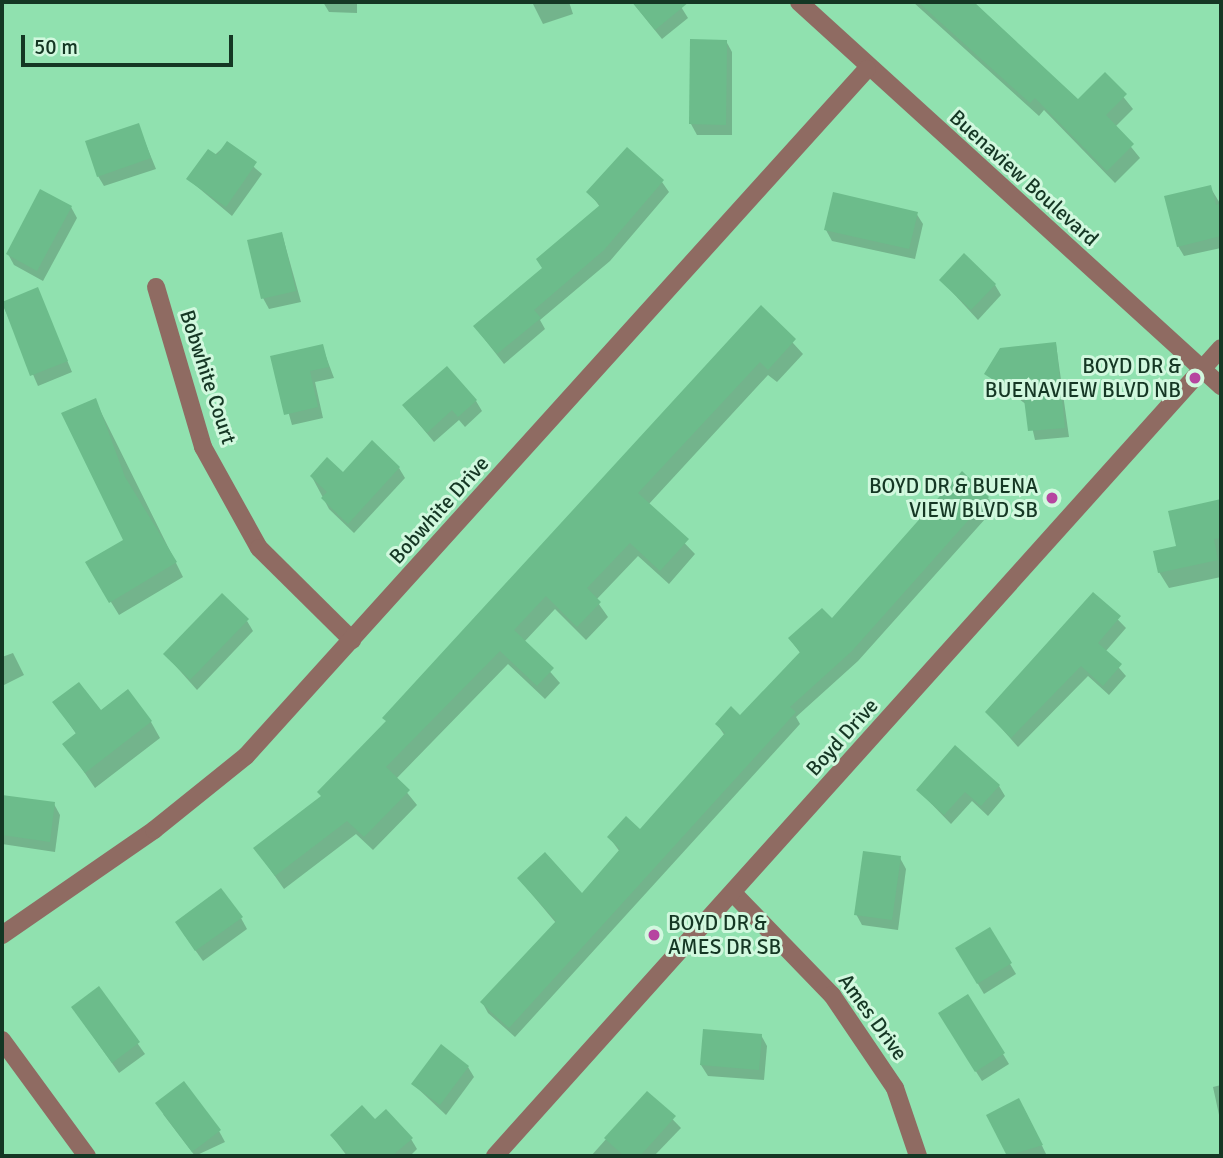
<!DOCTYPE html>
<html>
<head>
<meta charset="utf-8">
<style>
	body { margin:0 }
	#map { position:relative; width:1223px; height:1158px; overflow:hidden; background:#90e1af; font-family:Signika,sans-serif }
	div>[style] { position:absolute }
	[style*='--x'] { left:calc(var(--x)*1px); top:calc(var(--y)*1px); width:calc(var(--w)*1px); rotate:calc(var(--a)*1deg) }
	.shadow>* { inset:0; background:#0003 }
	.building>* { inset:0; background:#6cbc8b }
	.minor>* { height:18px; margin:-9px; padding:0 9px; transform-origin:9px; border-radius:9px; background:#8f6b62 }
	.dots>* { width:19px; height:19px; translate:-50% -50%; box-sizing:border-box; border:4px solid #d1f8de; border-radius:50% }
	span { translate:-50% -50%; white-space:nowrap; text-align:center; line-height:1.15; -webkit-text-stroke:6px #d1f8de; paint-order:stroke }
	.street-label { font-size:21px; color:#153724 }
	.poi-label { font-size:21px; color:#153724 }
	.right { translate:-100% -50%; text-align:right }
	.left { translate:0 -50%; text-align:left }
	.frame { position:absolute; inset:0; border:4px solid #153724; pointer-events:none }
	.scale { position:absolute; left:21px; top:35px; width:212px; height:32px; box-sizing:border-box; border:4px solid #153724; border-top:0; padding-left:9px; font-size:21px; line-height:24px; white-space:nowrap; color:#153724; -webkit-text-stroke:5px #d1f8de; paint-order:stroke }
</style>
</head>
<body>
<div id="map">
	<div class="shadow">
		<i style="clip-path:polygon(323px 2px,357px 2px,357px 13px,329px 12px)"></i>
		<i style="clip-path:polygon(532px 2px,569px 2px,573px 14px,543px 24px)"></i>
		<i style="clip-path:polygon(632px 2px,678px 2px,688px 18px,662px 39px)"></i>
		<i style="clip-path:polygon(913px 2px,973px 2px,1078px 102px,1105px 74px,1133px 109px,1115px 127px,1140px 158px,1115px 183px,1044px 110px,1039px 116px)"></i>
		<i style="clip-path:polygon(726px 41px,732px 52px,732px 135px,697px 135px,691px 124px)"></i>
		<i style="clip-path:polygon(138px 125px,156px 169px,104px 186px,98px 176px)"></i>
		<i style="clip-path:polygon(227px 144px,262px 174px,232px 216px,188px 179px)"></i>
		<i style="clip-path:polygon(662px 182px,669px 192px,610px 261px,540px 320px,545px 329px,504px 364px,475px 327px,543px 269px,600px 207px,589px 192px)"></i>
		<i style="clip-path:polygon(1210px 187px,1221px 205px,1221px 248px,1184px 256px,1178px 246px)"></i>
		<i style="clip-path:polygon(71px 207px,77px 218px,43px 281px,14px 265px,8px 254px)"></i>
		<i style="clip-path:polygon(916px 213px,923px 224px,915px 259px,832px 241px,826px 230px)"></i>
		<i style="clip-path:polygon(282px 234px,301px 302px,269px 309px,263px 298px)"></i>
		<i style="clip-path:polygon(941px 280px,995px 285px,1001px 295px,978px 320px)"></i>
		<i style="clip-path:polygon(37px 289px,72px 372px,38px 386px,2px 303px)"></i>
		<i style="clip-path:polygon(761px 308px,803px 354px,777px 382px,768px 375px,648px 505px,695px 554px,669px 584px,638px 556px,596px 600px,608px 617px,586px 640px,555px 609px,524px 642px,560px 683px,545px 699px,508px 664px,396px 779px,417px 805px,373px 850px,356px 834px,284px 889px,255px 848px,322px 797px)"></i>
		<i style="clip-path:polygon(1056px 344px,1069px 437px,1035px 440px,1027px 405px,986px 374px)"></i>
		<i style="clip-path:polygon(322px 346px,334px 378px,315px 382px,323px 418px,292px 425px,273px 358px)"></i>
		<i style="clip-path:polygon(95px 400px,183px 577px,119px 615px,87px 563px,125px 540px)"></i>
		<i style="clip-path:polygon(476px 401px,482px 411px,465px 427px,459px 420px,434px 442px,404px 406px)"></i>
		<i style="clip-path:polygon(399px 468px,405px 478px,354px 533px,329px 509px,312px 477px)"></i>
		<i style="clip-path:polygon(988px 498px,994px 509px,858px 661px,796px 717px,800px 724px,515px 1037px,488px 1013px,482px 1002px,556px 923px,519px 879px,582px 895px,620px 852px,609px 837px,640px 831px,725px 736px,717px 724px,740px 717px,801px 654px,790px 639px,832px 621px)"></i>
		<i style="clip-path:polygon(1221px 501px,1221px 577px,1169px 588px,1159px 572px,1178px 547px,1170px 512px)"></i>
		<i style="clip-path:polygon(1093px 594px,1126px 628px,1105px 652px,1126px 676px,1109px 695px,1088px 676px,1018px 747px,987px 712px)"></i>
		<i style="clip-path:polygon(247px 621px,253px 631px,197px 690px,165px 654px)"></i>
		<i style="clip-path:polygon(13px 653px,24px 675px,2px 686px,2px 657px)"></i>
		<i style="clip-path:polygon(55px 703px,151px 722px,160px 738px,95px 788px,65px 744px,77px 735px)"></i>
		<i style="clip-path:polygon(999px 786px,1005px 796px,988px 816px,972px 801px,951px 824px,918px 790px)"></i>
		<i style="clip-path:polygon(2px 796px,54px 804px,60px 815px,55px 852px,2px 844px)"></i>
		<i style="clip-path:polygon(900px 858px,906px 869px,898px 930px,862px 925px,856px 914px)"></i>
		<i style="clip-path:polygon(241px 918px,247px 929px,203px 961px,183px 933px)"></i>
		<i style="clip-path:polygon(990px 930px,1016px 974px,984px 994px,957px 949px)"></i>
		<i style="clip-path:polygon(99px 989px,145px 1054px,119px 1073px,80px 1018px)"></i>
		<i style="clip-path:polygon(968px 996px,1009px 1064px,982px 1081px,946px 1024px)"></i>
		<i style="clip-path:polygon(761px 1035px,767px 1046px,764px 1080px,708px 1076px,701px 1065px)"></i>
		<i style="clip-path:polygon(468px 1067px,474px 1077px,446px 1115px,413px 1084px)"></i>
		<i style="clip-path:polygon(1221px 1085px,1221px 1124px,1213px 1087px)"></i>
		<i style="clip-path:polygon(647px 1093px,681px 1128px,654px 1156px,591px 1156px)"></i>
		<i style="clip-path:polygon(1025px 1111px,1047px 1156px,1009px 1156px,988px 1116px)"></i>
		<i style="clip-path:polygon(163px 1114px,219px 1131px,225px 1142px,195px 1156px)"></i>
		<i style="clip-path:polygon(375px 1121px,411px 1139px,417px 1149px,410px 1156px,347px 1156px,332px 1136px)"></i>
	</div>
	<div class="building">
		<i style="clip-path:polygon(632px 2px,689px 2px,655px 30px)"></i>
		<i style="clip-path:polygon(918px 2px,974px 2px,1078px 99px,1105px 72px,1127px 94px,1106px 115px,1134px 144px,1107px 171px,1035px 98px,1030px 103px)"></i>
		<i style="clip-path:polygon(690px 39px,727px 40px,726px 125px,689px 124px)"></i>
		<i style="clip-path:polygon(139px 123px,151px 158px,97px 177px,85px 141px)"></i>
		<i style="clip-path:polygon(227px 141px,257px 162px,226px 207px,186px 179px,208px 149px,217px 155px)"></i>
		<i style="clip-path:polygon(627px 147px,664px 180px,604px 250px,534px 310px,541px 318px,497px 354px,473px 326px,542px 268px,536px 259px,600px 205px,586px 192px)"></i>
		<i style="clip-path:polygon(1211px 185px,1216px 205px,1221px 203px,1221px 236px,1177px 247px,1164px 196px)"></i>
		<i style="clip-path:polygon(40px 189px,72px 206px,37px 271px,6px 254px)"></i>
		<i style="clip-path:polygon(833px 192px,918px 212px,909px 249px,824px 230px)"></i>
		<i style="clip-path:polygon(282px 232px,296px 291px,261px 299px,247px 240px)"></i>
		<i style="clip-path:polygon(964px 253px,996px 284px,971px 310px,939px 280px)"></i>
		<i style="clip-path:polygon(38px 287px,68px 361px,30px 376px,2px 302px)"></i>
		<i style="clip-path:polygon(761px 305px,796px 339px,768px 370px,760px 362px,638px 493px,689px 539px,660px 571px,630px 543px,587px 588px,601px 602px,577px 627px,546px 596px,514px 630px,554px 668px,537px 686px,500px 651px,386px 767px,410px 790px,364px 837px,347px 821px,275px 876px,253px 848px,321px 796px,317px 792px,386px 721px,382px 718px)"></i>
		<i style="clip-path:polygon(1056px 342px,1065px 428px,1028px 431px,1024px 399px,984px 374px,1000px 348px)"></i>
		<i style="clip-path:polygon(323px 344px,329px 367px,310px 371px,318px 407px,284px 415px,270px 356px)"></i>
		<i style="clip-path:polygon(447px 366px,477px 400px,458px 417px,452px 410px,427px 433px,402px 405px)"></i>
		<i style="clip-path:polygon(96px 398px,125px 477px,177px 562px,109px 603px,85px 562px,123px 540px,61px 413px)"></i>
		<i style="clip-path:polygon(372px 440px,400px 467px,348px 524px,321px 498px,327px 492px,310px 476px,327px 457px,343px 472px)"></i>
		<i style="clip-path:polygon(962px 471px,989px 497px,852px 651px,790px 707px,796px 712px,509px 1028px,480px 1002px,556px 921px,517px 878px,545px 852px,582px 893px,620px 849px,607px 837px,626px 816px,640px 829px,725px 733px,715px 724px,731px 706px,740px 715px,800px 652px,788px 638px,822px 608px,832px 618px)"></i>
		<i style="clip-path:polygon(1221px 499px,1221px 538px,1214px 539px,1218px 560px,1158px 573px,1153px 551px,1176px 546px,1168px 511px)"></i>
		<i style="clip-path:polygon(1093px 592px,1121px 616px,1098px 643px,1122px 664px,1103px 686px,1081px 666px,1011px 738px,985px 712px)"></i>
		<i style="clip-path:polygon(222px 593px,249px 619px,190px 680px,163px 654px)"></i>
		<i style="clip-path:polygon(79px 682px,101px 710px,128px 689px,152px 721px,85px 773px,62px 744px,76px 733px,52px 702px)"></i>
		<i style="clip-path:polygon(955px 745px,1000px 785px,981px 806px,965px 792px,944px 815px,916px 790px)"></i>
		<i style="clip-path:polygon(2px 795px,55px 802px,50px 842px,2px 835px)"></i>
		<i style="clip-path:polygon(863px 851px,901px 856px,892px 920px,854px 915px)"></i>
		<i style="clip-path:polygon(221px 888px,243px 917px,195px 951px,175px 922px)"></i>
		<i style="clip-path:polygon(990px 927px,1012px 963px,977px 984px,955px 948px)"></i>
		<i style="clip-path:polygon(99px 986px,140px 1042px,112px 1063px,71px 1007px)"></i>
		<i style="clip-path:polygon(968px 994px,1005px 1053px,975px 1072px,938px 1013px)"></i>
		<i style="clip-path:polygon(703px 1029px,762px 1034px,759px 1070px,700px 1065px)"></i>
		<i style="clip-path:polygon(441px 1044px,469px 1066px,440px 1105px,411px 1084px)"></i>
		<i style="clip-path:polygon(184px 1081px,221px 1130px,192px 1152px,155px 1103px)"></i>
		<i style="clip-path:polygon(647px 1091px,676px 1116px,640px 1156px,624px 1156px,604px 1138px)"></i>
		<i style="clip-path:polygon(1019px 1098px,1043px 1145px,1007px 1156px,986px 1115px)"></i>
		<i style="clip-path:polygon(362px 1105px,375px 1119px,386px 1109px,413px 1138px,392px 1156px,349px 1156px,330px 1135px)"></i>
	</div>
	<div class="minor">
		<i style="--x:799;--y:2;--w:571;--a:42.3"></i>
		<i style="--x:156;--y:287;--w:167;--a:73.6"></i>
		<i style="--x:203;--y:447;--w:115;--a:61"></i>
		<i style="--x:259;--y:548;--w:131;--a:44.7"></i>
		<i style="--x:733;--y:893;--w:142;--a:45.9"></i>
		<i style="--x:832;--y:995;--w:112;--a:55.9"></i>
		<i style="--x:895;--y:1088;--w:72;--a:71.3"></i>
		<i style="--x:2;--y:935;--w:185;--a:-34.6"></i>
		<i style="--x:154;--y:830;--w:118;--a:-38.8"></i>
		<i style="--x:246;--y:756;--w:926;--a:-47.89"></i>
		<i style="--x:2;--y:1040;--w:144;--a:53.8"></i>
		<i style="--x:495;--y:1156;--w:1086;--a:-48.06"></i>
	</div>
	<div class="dots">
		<i style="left:1195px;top:378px;background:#b645a0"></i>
		<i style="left:1052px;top:498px;background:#b645a0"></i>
		<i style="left:654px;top:935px;background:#b645a0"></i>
	</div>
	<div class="street-label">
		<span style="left:1024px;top:178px;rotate:42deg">Buenaview Boulevard</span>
		<span style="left:208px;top:377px;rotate:72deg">Bobwhite Court</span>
		<span style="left:439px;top:510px;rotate:-48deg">Bobwhite Drive</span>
		<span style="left:842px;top:737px;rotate:-48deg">Boyd Drive</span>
		<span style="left:873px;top:1017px;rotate:54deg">Ames Drive</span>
	</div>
	<div class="poi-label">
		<span class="right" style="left:1181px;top:378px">BOYD DR &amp;<br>BUENAVIEW BLVD NB</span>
		<span class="right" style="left:1038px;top:498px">BOYD DR &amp; BUENA<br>VIEW BLVD SB</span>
		<span class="left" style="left:668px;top:935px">BOYD DR &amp;<br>AMES DR SB</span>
	</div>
	<div class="frame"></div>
	<div class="scale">50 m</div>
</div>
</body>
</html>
